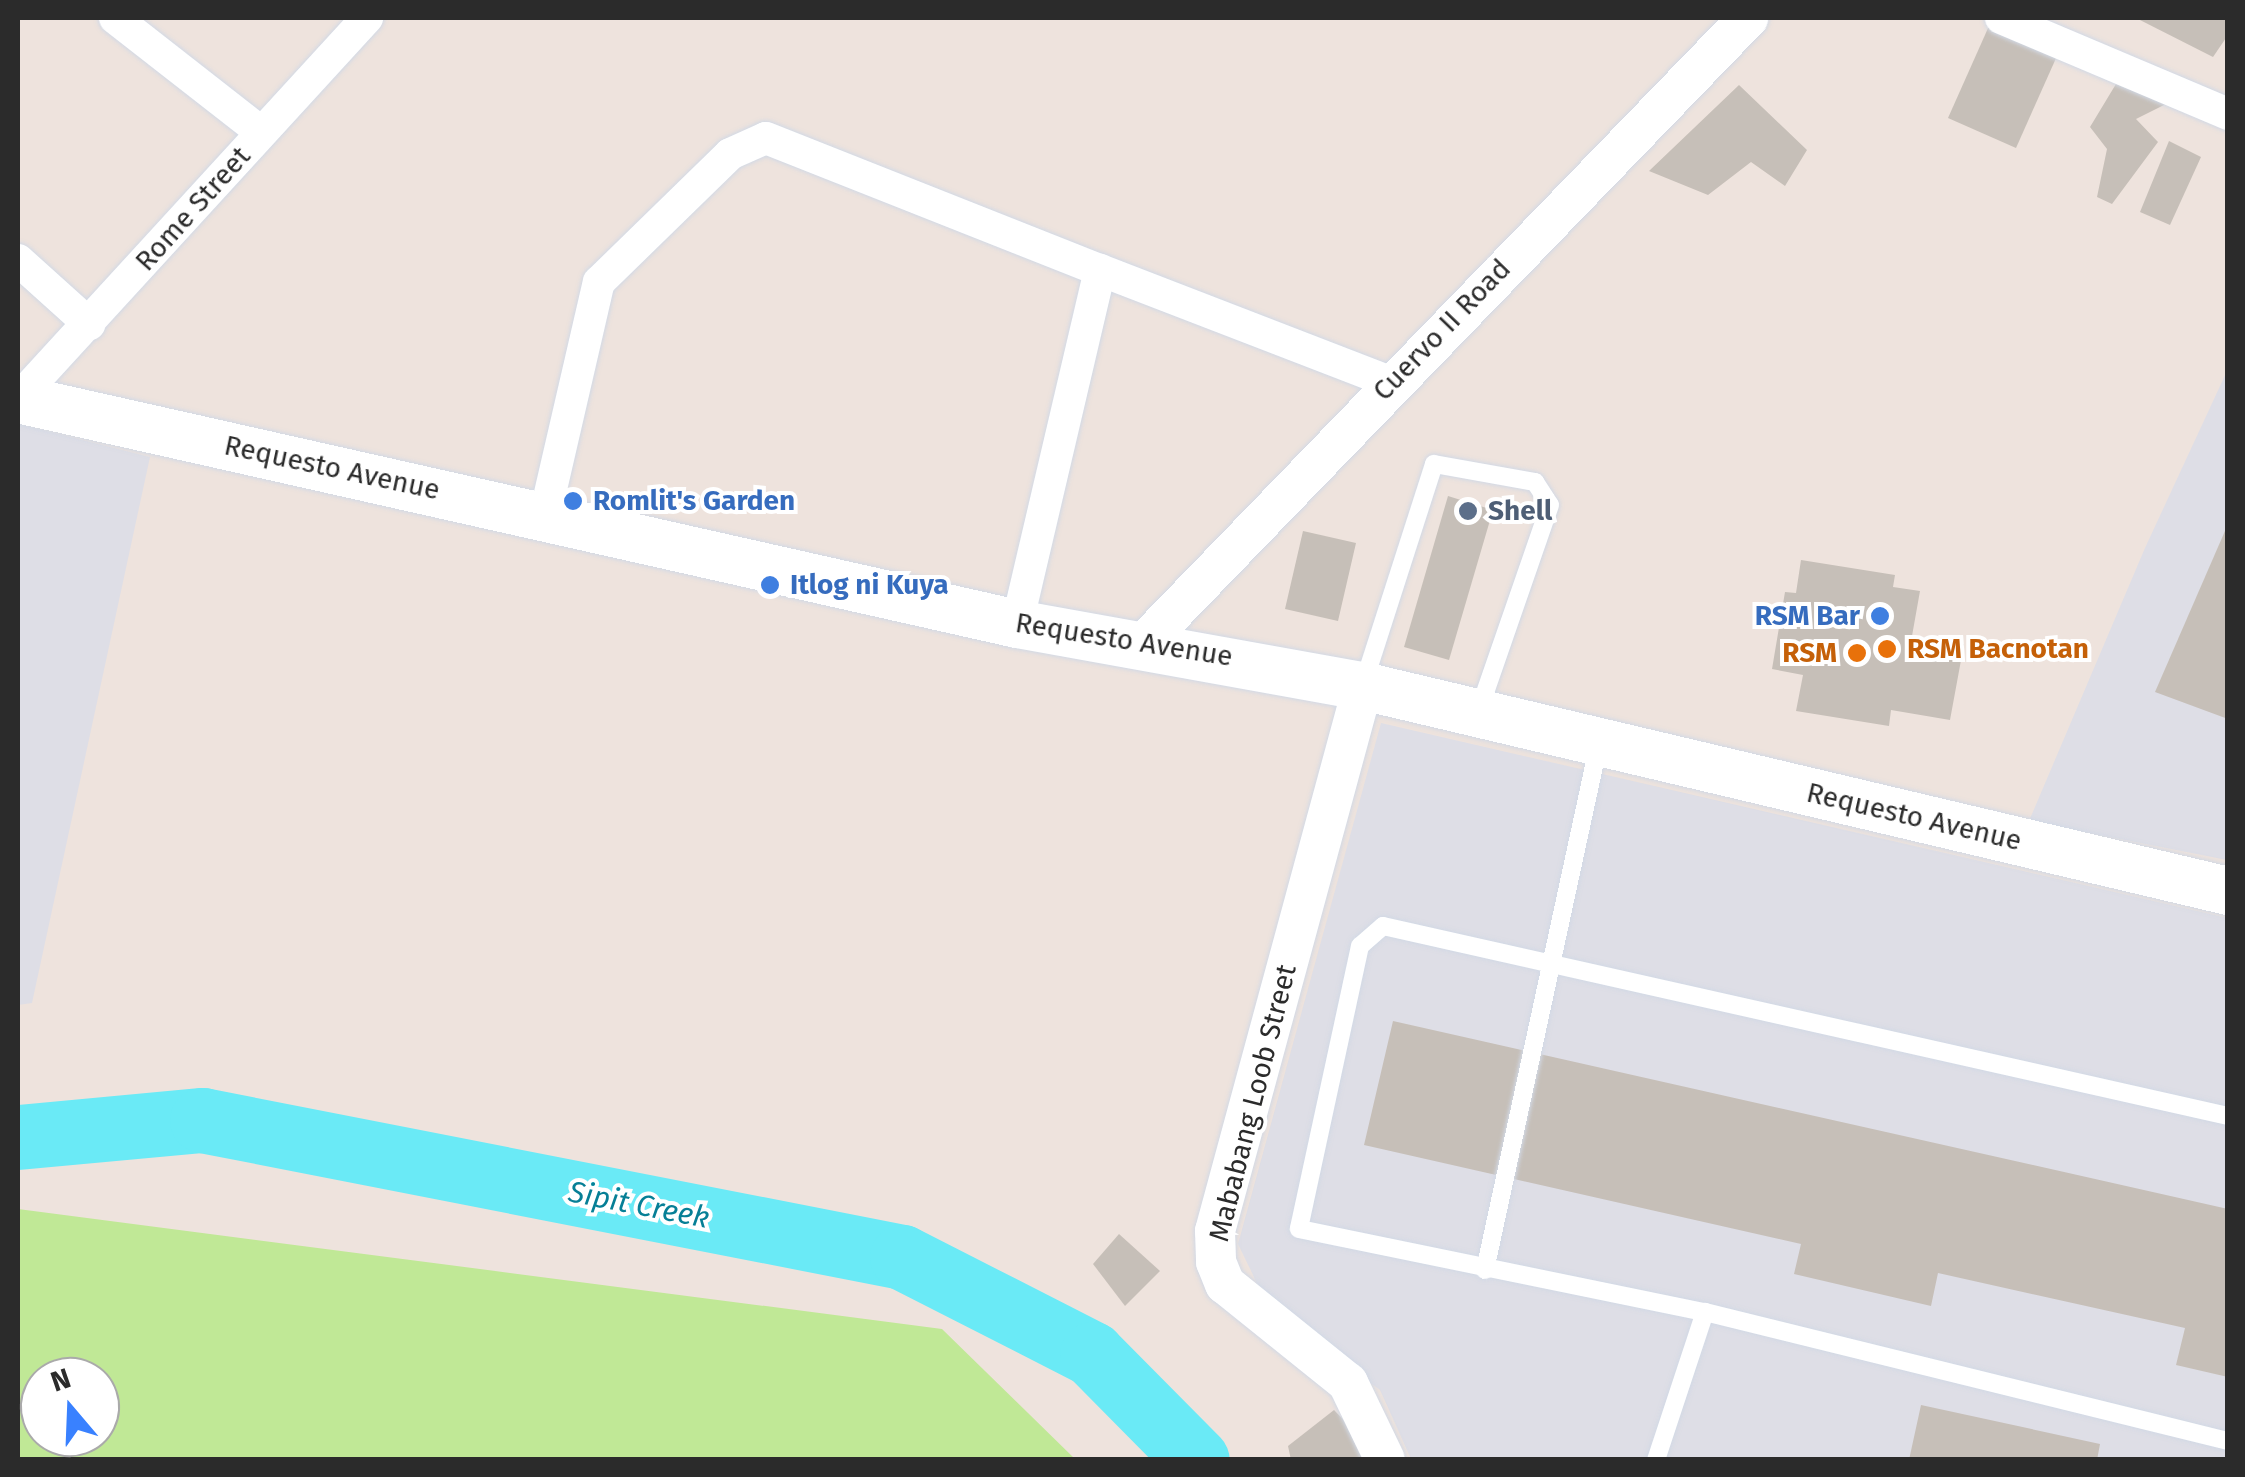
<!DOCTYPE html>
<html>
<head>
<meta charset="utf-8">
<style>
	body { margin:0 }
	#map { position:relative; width:2245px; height:1477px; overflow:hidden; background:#eee3dd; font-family:"Fira Sans",sans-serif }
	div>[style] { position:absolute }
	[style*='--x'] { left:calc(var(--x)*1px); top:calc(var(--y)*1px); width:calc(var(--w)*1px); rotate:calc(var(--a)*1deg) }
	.industrial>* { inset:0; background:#dedee6 }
	.green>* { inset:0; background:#c0e896 }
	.river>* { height:65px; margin:-32.5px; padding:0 32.5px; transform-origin:32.5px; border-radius:32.5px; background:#6aeaf6 }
	.building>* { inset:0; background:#c6bfb8 }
	.roads { filter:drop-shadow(0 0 2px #d2d9e5) drop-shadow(0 0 2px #d2d9e5) }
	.service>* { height:18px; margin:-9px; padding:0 9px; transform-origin:9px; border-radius:9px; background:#fff }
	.minor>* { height:32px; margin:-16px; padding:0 16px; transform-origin:16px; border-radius:16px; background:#fff }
	.tertiary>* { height:40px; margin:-20px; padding:0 20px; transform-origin:20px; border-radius:20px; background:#fff }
	.secondary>* { height:48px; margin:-24px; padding:0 24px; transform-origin:24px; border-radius:24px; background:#fff }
	.dots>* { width:28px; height:28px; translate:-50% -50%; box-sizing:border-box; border:5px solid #fff; border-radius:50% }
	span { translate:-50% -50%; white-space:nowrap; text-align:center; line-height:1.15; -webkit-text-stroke:8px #fff; paint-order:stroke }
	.street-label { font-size:28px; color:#2b2b2b }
	.shop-label { font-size:28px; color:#366cbe; font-weight:700 }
	.left { translate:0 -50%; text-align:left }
	.right { translate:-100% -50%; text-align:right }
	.service-label { font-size:28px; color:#4e5e75; font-weight:700 }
	.food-label { font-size:28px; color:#c56008; font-weight:700 }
	.water-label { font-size:30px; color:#067f96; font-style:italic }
	.frame { position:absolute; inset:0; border:20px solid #2b2b2b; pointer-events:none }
	.north { position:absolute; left:20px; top:1357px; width:100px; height:100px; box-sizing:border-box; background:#fff; border:2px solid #aaa; border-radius:50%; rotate:341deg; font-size:28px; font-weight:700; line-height:40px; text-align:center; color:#2b2b2b }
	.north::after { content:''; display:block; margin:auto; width:35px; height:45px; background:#3981ff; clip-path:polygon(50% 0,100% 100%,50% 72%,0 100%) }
</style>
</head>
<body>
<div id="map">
	<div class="industrial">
		<i style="clip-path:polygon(2227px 371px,2227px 860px,2029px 821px,2145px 548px)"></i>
		<i style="clip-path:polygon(18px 424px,150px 457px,32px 1003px,18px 1005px)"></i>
		<i style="clip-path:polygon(1381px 723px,2227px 918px,2227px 1459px,1411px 1459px,1380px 1390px,1267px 1304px,1238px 1244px)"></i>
	</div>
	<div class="green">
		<i style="clip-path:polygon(evenodd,18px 1209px,942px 1329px,1075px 1459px,18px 1459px,18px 1209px,40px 1377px,100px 1377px,100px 1437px,40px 1437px,40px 1377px)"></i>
	</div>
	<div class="river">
		<i style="--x:18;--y:1137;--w:185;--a:-5.3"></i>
		<i style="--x:202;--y:1120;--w:713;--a:11.07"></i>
		<i style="--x:902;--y:1257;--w:213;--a:27"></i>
		<i style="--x:1092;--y:1354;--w:149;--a:45.3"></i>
	</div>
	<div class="building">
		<i style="clip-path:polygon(2136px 18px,2228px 18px,2228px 35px,2213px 57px)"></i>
		<i style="clip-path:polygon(1989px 26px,2057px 56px,2016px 148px,1948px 118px)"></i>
		<i style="clip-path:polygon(2116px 84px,2166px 104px,2136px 119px,2158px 142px,2112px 204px,2097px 197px,2107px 149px,2090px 127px)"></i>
		<i style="clip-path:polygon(1739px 85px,1807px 150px,1785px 186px,1751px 162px,1708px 195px,1649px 171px)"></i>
		<i style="clip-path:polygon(2169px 141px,2201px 157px,2170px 225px,2140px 212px)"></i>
		<i style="clip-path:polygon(1448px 496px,1493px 510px,1449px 660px,1404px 647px)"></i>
		<i style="clip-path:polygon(2228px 524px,2228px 719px,2155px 692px)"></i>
		<i style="clip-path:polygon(1303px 531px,1356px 543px,1338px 621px,1285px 609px)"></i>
		<i style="clip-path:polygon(1801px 560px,1895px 575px,1893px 587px,1920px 591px,1912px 636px,1964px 644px,1950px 720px,1891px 710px,1889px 726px,1796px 711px,1803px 675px,1772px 669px,1785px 592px,1796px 593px)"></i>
		<i style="clip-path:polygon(1393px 1021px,2228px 1209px,2228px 1377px,2176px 1365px,2185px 1328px,1938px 1273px,1931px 1306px,1794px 1274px,1801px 1244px,1364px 1145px)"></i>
		<i style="clip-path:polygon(1119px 1234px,1160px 1271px,1125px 1306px,1093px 1264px)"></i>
		<i style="clip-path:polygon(1921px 1405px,2100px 1444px,2097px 1460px,1909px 1460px)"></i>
		<i style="clip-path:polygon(1334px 1410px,1373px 1450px,1357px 1460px,1291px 1460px,1288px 1446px)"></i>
	</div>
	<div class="roads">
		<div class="service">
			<i style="--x:1364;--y:682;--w:229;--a:-72.2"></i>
			<i style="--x:1434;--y:464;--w:103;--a:10.1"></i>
			<i style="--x:1535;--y:482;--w:27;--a:57"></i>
			<i style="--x:1550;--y:505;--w:220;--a:109.1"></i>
			<i style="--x:2228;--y:1116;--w:866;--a:-167.33"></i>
			<i style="--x:1383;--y:926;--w:30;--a:139"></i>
			<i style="--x:1360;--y:946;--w:289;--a:102.2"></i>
			<i style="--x:1299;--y:1229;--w:414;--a:11.6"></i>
			<i style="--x:1705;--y:1312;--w:539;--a:13.86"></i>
			<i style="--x:1485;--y:1270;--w:539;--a:-77.79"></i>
			<i style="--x:1656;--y:1460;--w:156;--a:-71.7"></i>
		</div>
		<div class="minor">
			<i style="--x:115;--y:18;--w:185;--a:38"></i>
			<i style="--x:2001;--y:18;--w:246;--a:22.9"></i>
			<i style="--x:18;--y:260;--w:96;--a:42"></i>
			<i style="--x:1100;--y:270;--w:312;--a:21.1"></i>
			<i style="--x:18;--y:399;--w:517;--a:-47.51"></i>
			<i style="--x:545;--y:515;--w:239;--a:-77"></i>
			<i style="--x:599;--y:282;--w:183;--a:-44.3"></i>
			<i style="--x:730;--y:154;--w:39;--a:-24"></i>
			<i style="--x:766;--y:138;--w:359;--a:21.6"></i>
			<i style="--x:1100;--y:270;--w:364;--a:103.2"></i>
		</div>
		<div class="tertiary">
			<i style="--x:1140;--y:647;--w:875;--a:-45.97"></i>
			<i style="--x:1363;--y:686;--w:565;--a:105.19"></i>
			<i style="--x:1215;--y:1231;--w:31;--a:88"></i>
			<i style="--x:1216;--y:1262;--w:24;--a:68"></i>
			<i style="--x:1225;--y:1284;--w:158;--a:38.8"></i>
			<i style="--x:1348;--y:1383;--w:85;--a:64.3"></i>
		</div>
		<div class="secondary">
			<i style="--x:18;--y:399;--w:1024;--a:12.69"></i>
			<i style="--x:1017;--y:624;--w:352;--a:10.2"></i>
			<i style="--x:1363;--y:686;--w:889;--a:13.33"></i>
		</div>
	</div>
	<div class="dots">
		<i style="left:573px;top:501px;background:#3f7fe0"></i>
		<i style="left:1468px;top:511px;background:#5c6f8a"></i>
		<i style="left:770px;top:585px;background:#3f7fe0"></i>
		<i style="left:1880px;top:616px;background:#3f7fe0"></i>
		<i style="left:1887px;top:649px;background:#e8710a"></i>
		<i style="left:1857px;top:653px;background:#e8710a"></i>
	</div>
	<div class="street-label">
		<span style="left:193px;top:209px;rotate:-48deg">Rome Street</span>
		<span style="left:1442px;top:330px;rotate:-46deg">Cuervo II Road</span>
		<span style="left:332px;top:468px;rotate:12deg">Requesto Avenue</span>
		<span style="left:1124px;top:640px;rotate:9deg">Requesto Avenue</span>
		<span style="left:1914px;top:817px;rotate:13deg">Requesto Avenue</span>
		<span style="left:1253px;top:1103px;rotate:-76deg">Mababang Loob Street</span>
	</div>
	<div class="shop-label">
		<span class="left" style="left:593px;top:501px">Romlit's Garden</span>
		<span class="left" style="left:790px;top:585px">Itlog ni Kuya</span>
		<span class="right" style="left:1860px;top:616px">RSM Bar</span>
	</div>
	<div class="service-label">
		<span class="left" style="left:1488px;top:511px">Shell</span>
	</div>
	<div class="food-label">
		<span class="left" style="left:1907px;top:649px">RSM Bacnotan</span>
		<span class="right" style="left:1837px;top:653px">RSM</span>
	</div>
	<div class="water-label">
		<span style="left:639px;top:1205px;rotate:11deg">Sipit Creek</span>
	</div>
	<div class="frame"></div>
	<div class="north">N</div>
</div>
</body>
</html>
